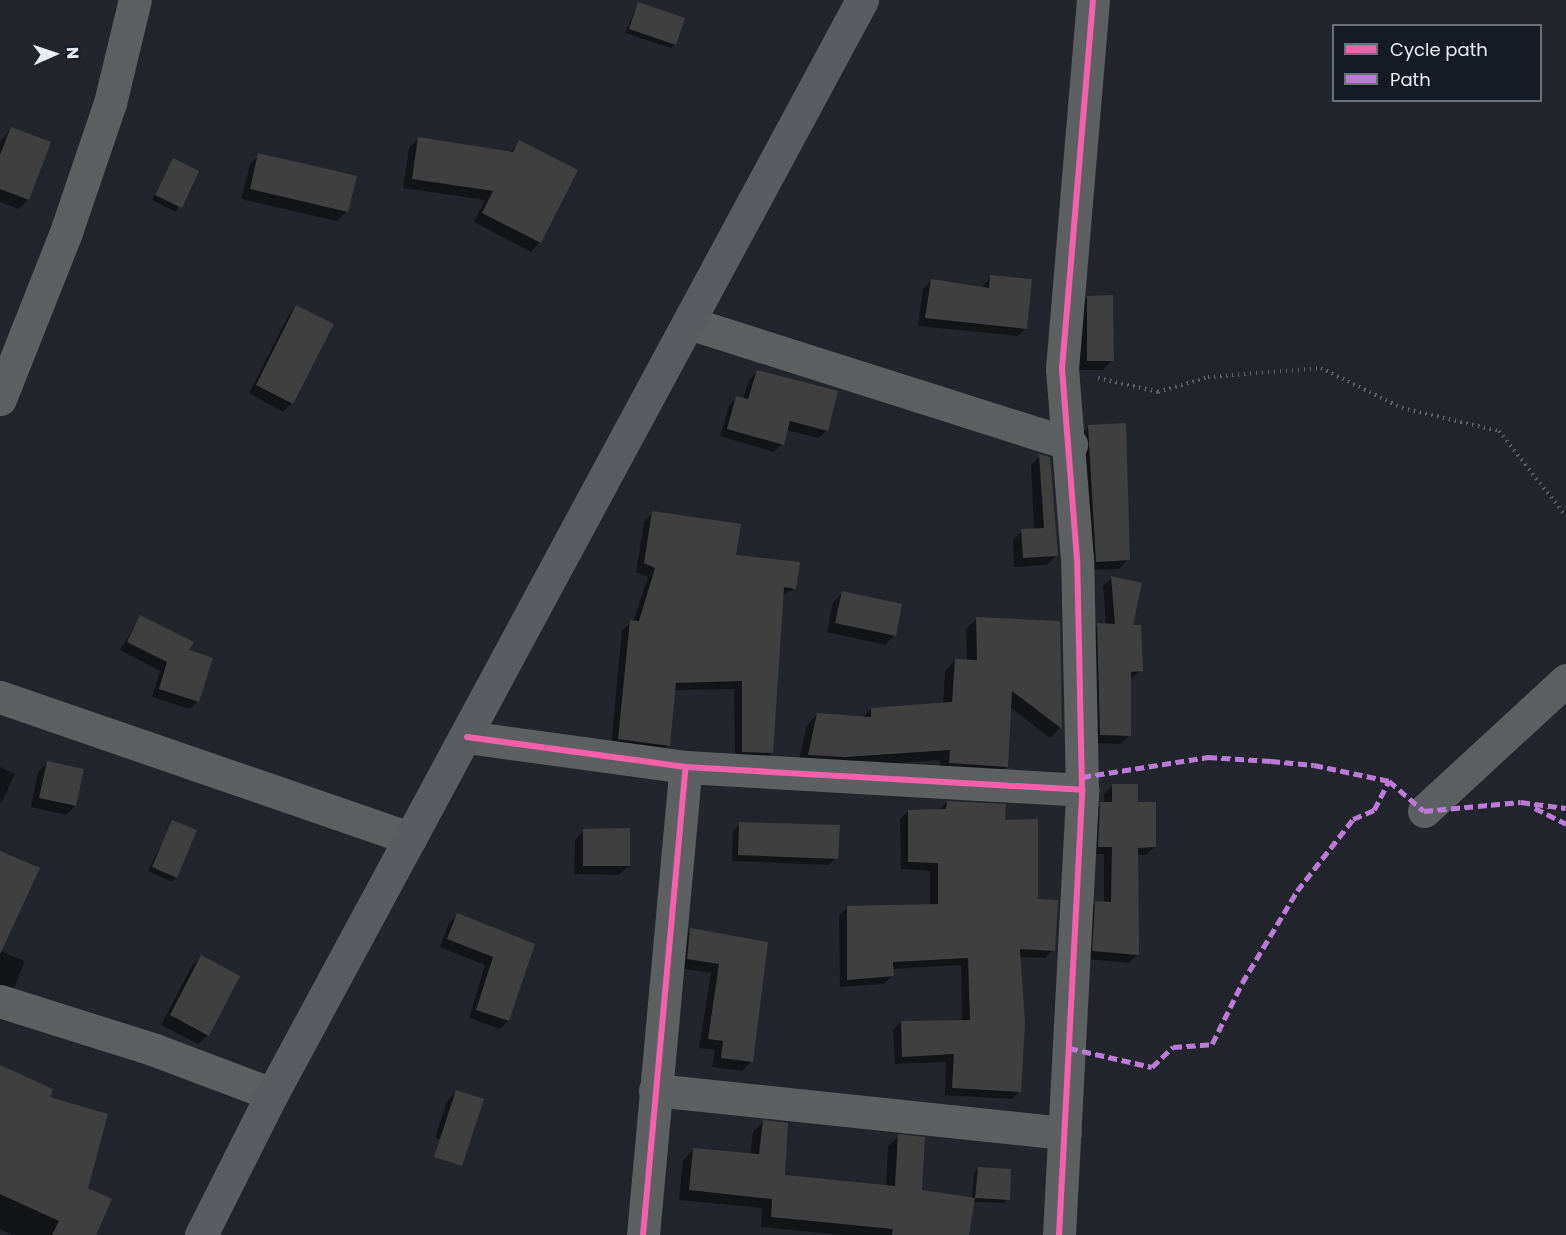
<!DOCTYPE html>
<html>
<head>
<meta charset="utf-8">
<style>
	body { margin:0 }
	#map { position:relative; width:1566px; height:1235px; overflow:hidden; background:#22262c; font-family:Poppins,sans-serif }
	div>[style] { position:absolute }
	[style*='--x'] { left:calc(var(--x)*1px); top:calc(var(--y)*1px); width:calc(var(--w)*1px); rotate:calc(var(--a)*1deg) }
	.shadow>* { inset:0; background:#0007 }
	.building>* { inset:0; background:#3f3f40 }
	.path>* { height:4px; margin-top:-2px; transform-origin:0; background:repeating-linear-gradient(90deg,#606366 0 1.5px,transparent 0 6px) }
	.minor>* { height:33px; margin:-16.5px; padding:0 16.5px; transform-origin:16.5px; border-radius:16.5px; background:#5d6061 }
	.highway>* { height:33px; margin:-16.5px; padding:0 16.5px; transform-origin:16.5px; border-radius:16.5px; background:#595d61 }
	.quiet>* { height:4.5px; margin-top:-2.25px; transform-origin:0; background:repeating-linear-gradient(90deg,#bd7bd9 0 9px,transparent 0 13.5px) }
	.cycleway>* { height:6px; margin:-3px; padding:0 3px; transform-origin:3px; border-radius:3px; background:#f560ab }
	span { translate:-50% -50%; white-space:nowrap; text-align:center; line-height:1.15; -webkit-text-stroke:4.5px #151b25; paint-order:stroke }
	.legend { position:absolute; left:1332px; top:24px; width:210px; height:78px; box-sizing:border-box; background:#151b25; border:2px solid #6a6f78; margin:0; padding:8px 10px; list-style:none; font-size:18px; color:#eaeef5 }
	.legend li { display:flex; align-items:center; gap:12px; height:30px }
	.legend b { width:30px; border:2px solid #6a6f78 }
	.north { position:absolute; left:24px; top:24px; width:60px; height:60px; -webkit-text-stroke:4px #151b25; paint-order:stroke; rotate:87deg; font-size:16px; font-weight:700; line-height:24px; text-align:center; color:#eaeef5 }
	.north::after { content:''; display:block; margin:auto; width:21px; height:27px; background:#eaeef5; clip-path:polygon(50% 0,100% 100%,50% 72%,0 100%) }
</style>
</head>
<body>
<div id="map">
	<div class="shadow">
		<i style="clip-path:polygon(638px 4px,675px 44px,671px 48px,625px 33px)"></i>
		<i style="clip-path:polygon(11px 128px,28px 200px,19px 209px,0 202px,0 142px)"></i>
		<i style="clip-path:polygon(418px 139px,509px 153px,520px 142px,540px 242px,531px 252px,474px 222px,485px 200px,403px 188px,409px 148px)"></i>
		<i style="clip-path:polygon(259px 155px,346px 212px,337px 221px,241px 199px,250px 164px)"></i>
		<i style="clip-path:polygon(173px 160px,197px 172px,176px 212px,152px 200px)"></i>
		<i style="clip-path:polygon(991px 276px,1026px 328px,1018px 336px,918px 326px,923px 289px,931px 281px,982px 288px)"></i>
		<i style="clip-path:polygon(1088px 297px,1113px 360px,1103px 370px,1078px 370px,1078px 307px)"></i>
		<i style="clip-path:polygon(296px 307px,332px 325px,292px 403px,283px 412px,249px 393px,288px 316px)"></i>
		<i style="clip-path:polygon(757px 372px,827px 430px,819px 438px,786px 430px,782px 444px,774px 452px,720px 436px,729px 406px,736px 398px,743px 400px,749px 380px)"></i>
		<i style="clip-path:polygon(1089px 426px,1128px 559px,1119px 569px,1087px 570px,1080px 436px)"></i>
		<i style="clip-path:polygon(1040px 456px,1056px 556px,1047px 565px,1014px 567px,1013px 540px,1022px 531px,1034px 530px,1031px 465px)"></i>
		<i style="clip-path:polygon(652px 513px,795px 588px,782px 596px,772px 753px,763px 761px,735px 760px,734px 689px,674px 690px,668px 745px,660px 754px,611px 747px,622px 630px,633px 622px,648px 577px,636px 572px,644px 522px)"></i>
		<i style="clip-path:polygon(1112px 578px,1131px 626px,1142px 670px,1130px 679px,1130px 735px,1121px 744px,1092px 743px,1089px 633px,1098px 625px,1106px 625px,1103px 586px)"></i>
		<i style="clip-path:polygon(842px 593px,894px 635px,885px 645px,827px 632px,833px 602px)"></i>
		<i style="clip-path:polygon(140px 617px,187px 651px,198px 701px,190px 709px,152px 697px,160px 671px,120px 650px)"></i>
		<i style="clip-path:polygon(977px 618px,1058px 623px,1060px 728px,1050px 738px,1010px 707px,1007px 766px,996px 777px,939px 774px,940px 760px,834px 768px,798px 765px,807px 725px,817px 714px,863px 718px,871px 709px,943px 704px,945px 671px,955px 660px,967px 661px,966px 629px)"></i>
		<i style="clip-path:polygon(47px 763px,75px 806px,66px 815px,31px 807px,38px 772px)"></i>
		<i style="clip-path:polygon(0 767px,15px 774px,3px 800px,0 804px)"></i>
		<i style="clip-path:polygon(1113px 785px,1137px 804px,1155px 847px,1146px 855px,1137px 855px,1137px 955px,1129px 963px,1085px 959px,1087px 911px,1096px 903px,1104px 903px,1104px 854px,1090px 854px,1092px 811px,1104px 803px,1104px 794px)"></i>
		<i style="clip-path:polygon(947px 802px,1003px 821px,1053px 950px,1045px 958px,1019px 957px,1020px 1091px,1012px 1099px,945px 1095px,946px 1062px,895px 1064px,893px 1030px,901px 1022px,962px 1022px,961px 965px,892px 969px,892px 976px,884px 984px,840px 987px,839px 916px,847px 908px,930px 906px,930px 871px,901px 869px,900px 819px,908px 811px,939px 810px)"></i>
		<i style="clip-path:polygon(173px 822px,176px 877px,172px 882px,148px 871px)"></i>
		<i style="clip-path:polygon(740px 824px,836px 858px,829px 865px,732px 861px,733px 831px)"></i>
		<i style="clip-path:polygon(584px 830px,628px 866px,619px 875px,574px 874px,575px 840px)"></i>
		<i style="clip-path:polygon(457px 915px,533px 945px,508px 1021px,500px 1029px,469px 1018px,485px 965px,440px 947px,449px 923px)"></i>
		<i style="clip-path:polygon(691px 930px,767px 943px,751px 1062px,742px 1071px,712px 1067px,715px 1050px,699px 1048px,711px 973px,679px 968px,681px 939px)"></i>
		<i style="clip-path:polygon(0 951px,25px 961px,15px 986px,7px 993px,0 993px)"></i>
		<i style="clip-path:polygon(201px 957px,208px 1035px,198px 1044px,161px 1025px,192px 966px)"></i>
		<i style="clip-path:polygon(0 1066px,48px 1098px,86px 1189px,94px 1235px,12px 1235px,0 1229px)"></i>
		<i style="clip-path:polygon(457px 1091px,461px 1145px,435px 1138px,447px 1101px)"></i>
		<i style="clip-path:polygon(763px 1122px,783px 1177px,886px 1187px,888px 1146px,899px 1136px,921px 1192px,972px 1199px,974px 1173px,978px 1169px,1008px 1199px,1004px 1203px,973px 1202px,967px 1235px,840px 1235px,761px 1227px,762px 1208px,679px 1200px,683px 1160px,693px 1150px,750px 1155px,753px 1132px)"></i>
	</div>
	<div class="building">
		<i style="clip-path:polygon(638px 2px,685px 18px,676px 45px,629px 29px)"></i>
		<i style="clip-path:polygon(11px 127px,51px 142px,29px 200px,0 189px,0 155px)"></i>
		<i style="clip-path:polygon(418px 137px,513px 152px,519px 140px,578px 170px,541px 243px,482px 213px,493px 191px,412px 179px)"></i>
		<i style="clip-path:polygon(258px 153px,357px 176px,348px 212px,250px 189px)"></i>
		<i style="clip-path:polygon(173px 158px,199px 171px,182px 208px,155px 195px)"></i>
		<i style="clip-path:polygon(990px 275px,1032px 279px,1027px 329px,925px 318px,931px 279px,989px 288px)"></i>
		<i style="clip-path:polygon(1113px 295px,1114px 361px,1087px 361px,1087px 296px)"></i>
		<i style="clip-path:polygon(296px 305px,334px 324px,293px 404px,256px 385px)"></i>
		<i style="clip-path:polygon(757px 370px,838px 391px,828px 431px,790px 421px,784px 445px,727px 429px,736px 396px,748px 399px)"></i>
		<i style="clip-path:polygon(1126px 423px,1130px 560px,1096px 562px,1088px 425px)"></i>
		<i style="clip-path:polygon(1039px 454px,1050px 457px,1058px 556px,1023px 558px,1021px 529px,1044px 528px)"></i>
		<i style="clip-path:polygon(652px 511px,741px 524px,736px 555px,800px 562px,796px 589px,784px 587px,773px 753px,742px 752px,742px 681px,676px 683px,670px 746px,618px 739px,630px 620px,639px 621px,655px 568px,644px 563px)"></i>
		<i style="clip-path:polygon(1111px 576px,1142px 583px,1133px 625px,1141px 625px,1143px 671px,1131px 672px,1131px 736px,1100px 735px,1097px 623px,1115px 624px)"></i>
		<i style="clip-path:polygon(842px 591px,902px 604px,896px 636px,835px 623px)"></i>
		<i style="clip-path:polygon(140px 615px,194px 642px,189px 650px,213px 658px,199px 702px,159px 689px,167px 662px,127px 642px)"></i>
		<i style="clip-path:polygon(976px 617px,1060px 621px,1062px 729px,1012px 691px,1008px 767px,949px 763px,950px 750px,845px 757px,808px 755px,817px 713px,871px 717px,871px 708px,952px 702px,955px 659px,977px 660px)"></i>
		<i style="clip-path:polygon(47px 761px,84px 769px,76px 806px,39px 798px)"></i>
		<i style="clip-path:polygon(1112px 784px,1138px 784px,1138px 802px,1156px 802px,1156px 847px,1138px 848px,1139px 955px,1092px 951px,1095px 901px,1111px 902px,1112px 847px,1098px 847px,1100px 802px,1112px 802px)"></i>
		<i style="clip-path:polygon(947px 801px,1006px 804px,1005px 820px,1038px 819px,1038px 899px,1058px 900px,1055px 951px,1020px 949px,1025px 1023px,1021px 1092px,952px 1088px,954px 1054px,902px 1057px,901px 1021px,970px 1020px,968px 958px,893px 962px,894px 976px,847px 980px,847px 906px,938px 904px,938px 863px,908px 862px,908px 810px,946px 809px)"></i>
		<i style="clip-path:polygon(172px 820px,197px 830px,177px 878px,152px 867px)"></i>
		<i style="clip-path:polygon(739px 822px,840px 825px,838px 859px,738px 855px)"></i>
		<i style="clip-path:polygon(630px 828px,630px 866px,583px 866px,583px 829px)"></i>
		<i style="clip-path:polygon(0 851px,40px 868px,0 954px)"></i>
		<i style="clip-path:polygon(457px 913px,535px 944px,509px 1021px,476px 1010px,493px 957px,447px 939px)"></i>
		<i style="clip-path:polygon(690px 928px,768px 942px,753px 1062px,721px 1058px,723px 1041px,708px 1039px,719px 964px,687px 959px)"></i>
		<i style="clip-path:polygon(201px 955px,240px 976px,209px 1036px,170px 1015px)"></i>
		<i style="clip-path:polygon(0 1065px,53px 1089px,50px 1097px,108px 1114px,88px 1188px,112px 1199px,96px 1235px,52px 1235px,59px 1221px,0 1194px)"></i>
		<i style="clip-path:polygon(456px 1090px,484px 1099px,462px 1166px,434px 1157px)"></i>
		<i style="clip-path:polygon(763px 1120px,788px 1123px,785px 1175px,895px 1186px,898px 1134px,925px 1137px,922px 1190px,975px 1198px,969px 1235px,892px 1235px,893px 1229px,771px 1217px,772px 1199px,689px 1190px,693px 1148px,759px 1154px)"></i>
		<i style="clip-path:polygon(978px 1167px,1011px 1169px,1010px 1200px,975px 1198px)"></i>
	</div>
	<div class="path">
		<i style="--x:1098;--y:378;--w:62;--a:13.1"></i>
		<i style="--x:1158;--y:392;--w:52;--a:-16.7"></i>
		<i style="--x:1208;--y:377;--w:113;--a:-4.6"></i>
		<i style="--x:1321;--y:368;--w:90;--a:26.3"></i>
		<i style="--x:1402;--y:408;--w:100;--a:13.3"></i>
		<i style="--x:1499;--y:431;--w:108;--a:51.8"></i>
	</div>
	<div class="minor">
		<i style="--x:689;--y:323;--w:401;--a:17.6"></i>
		<i style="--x:0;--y:399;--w:176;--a:-68.4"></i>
		<i style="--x:65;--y:235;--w:139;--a:-71.2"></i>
		<i style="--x:110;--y:103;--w:106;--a:-76.4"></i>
		<i style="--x:0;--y:697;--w:434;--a:19"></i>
		<i style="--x:467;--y:737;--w:221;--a:7.8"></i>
		<i style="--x:686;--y:767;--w:397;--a:3.3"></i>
		<i style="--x:1424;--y:811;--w:193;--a:-42.7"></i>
		<i style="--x:0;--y:1001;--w:163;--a:17.5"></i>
		<i style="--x:155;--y:1050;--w:125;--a:20.6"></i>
		<i style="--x:655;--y:1090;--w:412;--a:6"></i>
		<i style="--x:643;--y:1235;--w:470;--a:-84.8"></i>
		<i style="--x:1059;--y:1235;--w:446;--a:-87"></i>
		<i style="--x:1082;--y:790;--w:231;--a:-91.2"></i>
		<i style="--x:1077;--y:559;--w:191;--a:-94.5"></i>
		<i style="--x:1062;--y:369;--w:370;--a:-85.2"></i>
	</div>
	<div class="highway">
		<i style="--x:201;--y:1235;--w:158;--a:-63.3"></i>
		<i style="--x:272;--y:1094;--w:1243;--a:-61.66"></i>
	</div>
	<div class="quiet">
		<i style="--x:1082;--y:777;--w:128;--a:-9"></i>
		<i style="--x:1208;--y:757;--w:63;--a:3.6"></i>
		<i style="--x:1271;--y:761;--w:43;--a:5.3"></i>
		<i style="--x:1314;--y:765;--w:77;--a:12"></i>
		<i style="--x:1389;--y:781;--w:46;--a:40.6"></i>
		<i style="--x:1424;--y:811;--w:97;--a:-5.3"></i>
		<i style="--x:1521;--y:802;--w:45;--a:7.6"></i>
		<i style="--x:1535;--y:808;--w:35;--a:27"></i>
		<i style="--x:1069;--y:1048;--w:85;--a:12.9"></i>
		<i style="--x:1152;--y:1067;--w:29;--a:-44"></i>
		<i style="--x:1173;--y:1047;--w:39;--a:-4"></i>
		<i style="--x:1212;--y:1044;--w:68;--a:-63.8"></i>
		<i style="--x:1242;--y:983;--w:107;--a:-59.1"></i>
		<i style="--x:1297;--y:891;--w:91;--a:-52.1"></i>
		<i style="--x:1353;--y:819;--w:23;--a:-23"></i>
		<i style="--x:1374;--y:810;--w:33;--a:-63"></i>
	</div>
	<div class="cycleway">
		<i style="--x:467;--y:737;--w:221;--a:7.8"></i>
		<i style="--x:686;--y:767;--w:397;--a:3.3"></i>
		<i style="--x:643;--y:1235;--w:470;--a:-84.8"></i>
		<i style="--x:1059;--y:1235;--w:446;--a:-87"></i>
		<i style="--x:1082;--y:790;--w:231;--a:-91.2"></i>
		<i style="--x:1077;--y:559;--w:191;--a:-94.5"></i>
		<i style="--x:1062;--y:369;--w:370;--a:-85.2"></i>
	</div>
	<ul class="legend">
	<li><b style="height:8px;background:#f560ab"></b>Cycle path</li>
	<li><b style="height:8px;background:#bd7bd9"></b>Path</li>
	</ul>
	<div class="north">N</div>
</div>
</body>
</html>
